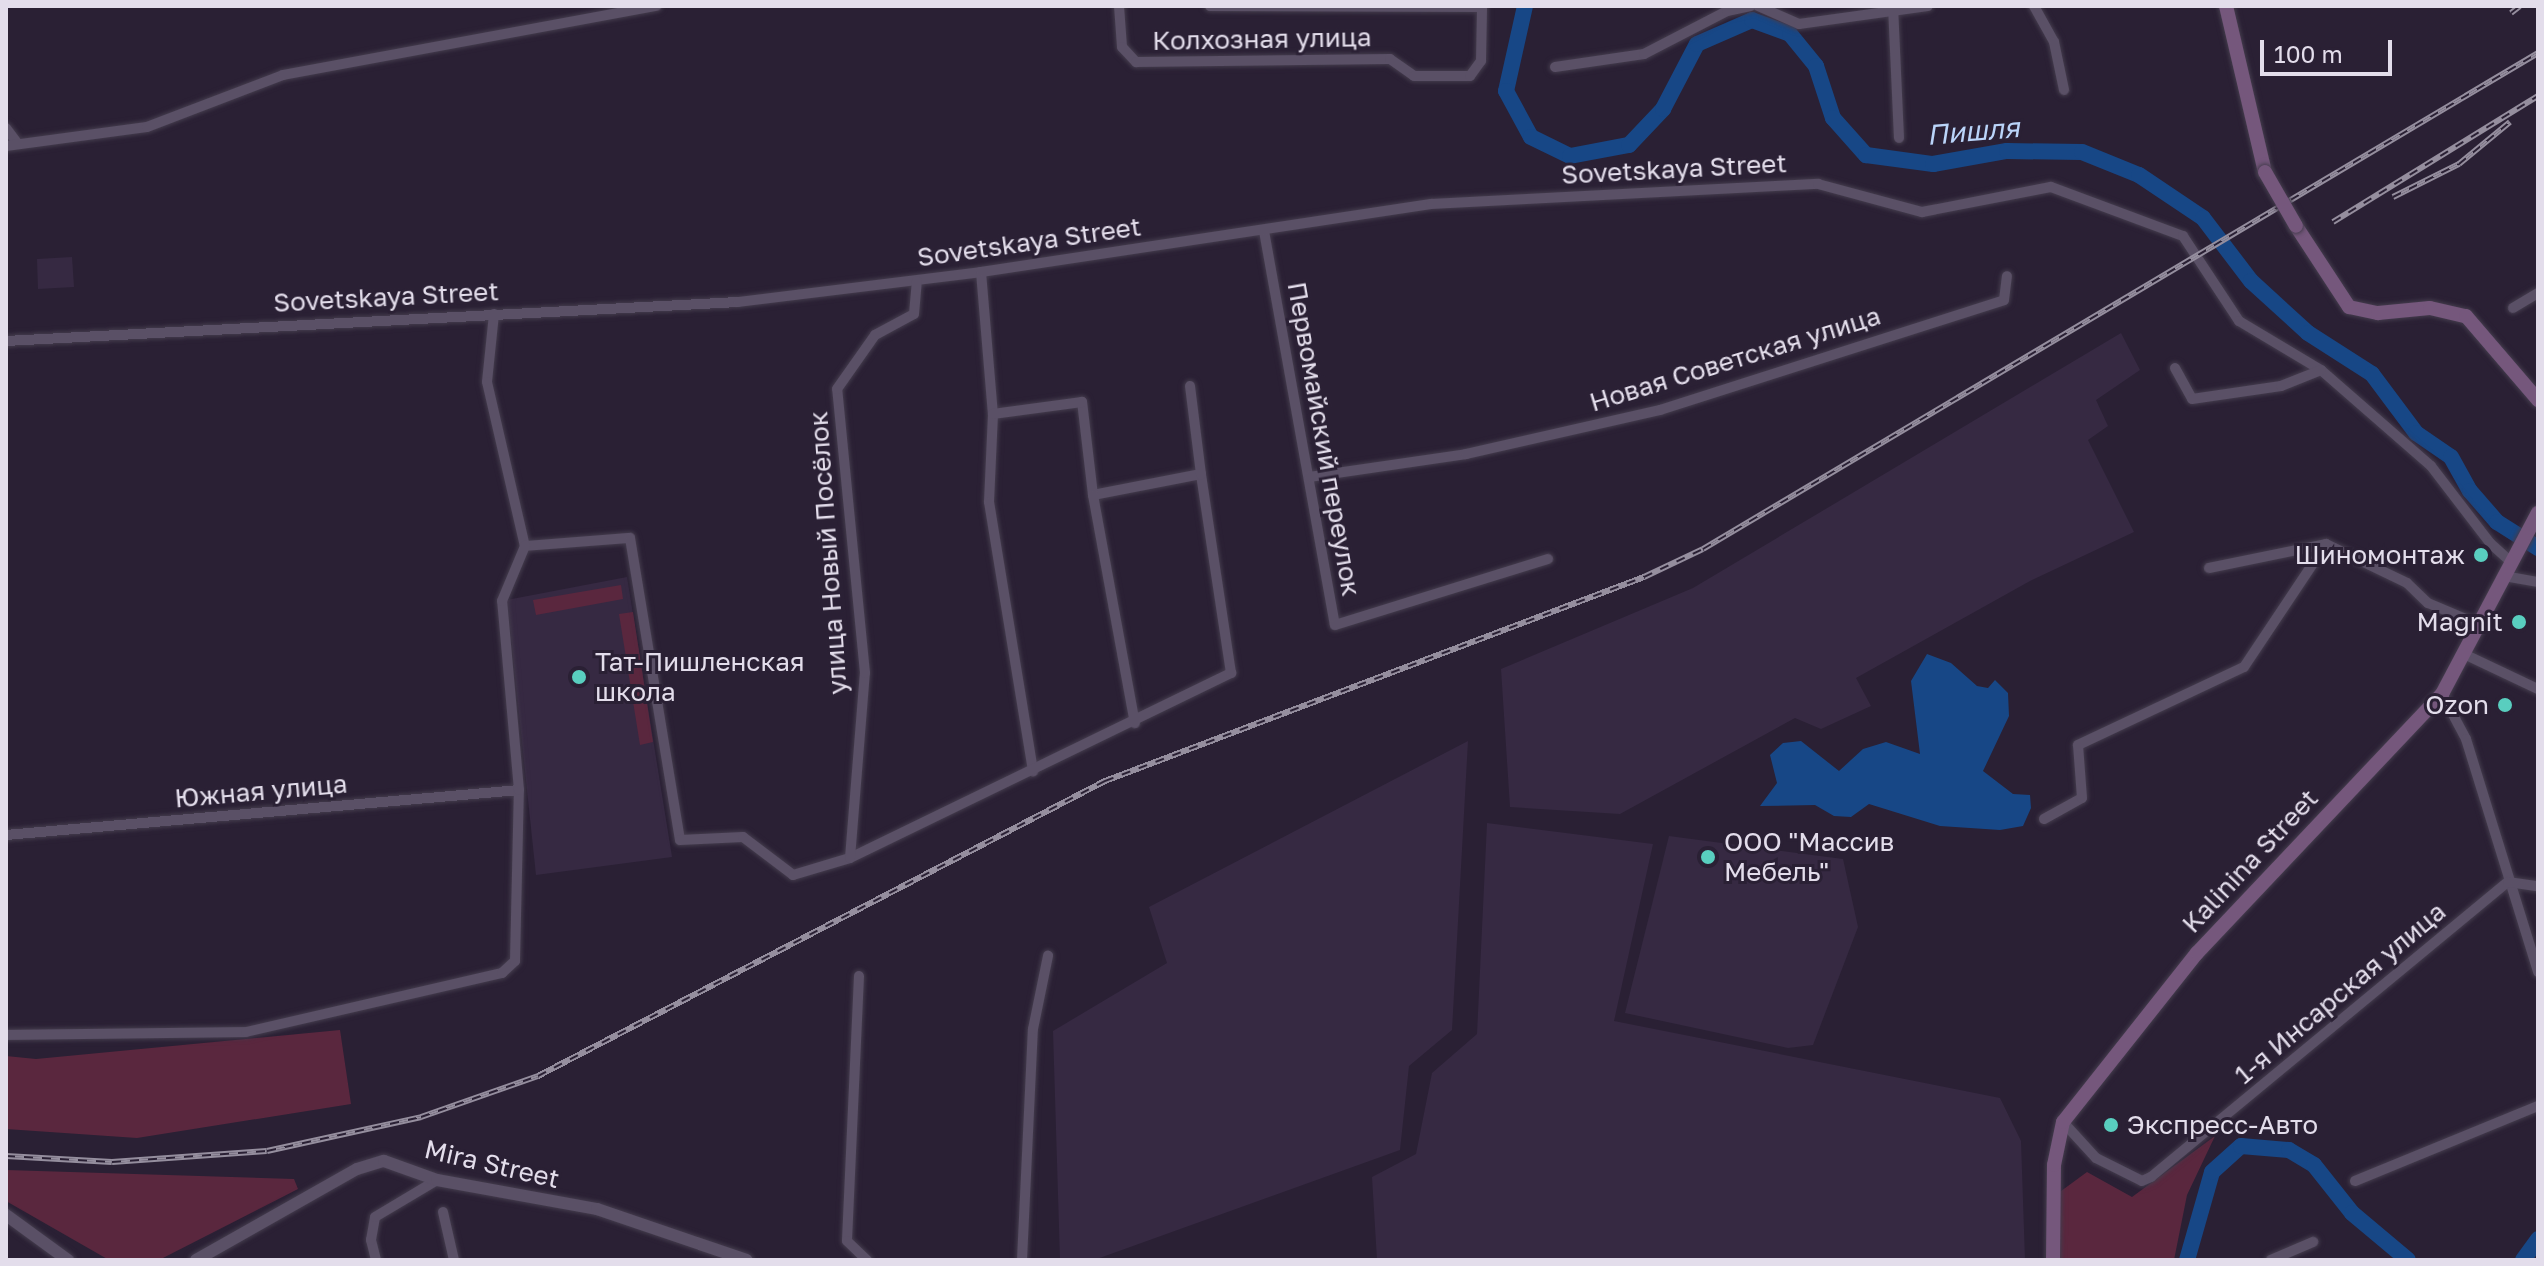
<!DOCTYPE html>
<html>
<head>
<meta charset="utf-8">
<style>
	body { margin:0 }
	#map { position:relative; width:2544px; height:1266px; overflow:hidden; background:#2a2034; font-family:"Golos Text",sans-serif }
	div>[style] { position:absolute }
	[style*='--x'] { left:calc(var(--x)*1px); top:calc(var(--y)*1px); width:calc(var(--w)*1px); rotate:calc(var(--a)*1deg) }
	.built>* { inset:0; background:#362942 }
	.green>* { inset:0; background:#5a273e }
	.water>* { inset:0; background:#174786 }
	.river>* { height:16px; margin:-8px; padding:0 8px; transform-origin:8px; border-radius:8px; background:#174786 }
	.roads { filter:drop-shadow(0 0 2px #443c4d) drop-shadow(0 0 2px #443c4d) }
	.minor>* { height:10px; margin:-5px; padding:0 5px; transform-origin:5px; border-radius:5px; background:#5a5066 }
	.tertiary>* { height:12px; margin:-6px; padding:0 6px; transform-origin:6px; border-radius:6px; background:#5a5066 }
	.secondary>* { height:14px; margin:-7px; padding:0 7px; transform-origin:7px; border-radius:7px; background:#75577c }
	.rail>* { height:6px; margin-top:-3px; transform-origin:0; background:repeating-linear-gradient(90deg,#2a2034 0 9px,#958e9e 0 18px); box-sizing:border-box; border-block:2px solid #958e9e }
	.bridges { filter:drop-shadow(0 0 2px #443c4d) drop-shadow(0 0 2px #443c4d) }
	.secondary-bridge>* { height:14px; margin:-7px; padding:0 7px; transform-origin:7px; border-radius:7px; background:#75577c }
	.dots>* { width:22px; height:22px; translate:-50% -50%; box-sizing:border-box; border:4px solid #2a2034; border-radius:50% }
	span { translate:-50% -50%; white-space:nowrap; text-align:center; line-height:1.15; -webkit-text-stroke:6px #2a2034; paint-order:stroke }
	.street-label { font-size:26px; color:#e3ddeb }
	.poi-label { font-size:26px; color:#e3ddeb }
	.right { translate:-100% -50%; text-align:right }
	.left { translate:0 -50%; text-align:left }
	.water-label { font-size:28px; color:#bad4f9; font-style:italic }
	.frame { position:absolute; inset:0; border:8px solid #e3ddeb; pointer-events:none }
	.scale { position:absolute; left:2260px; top:40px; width:132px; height:36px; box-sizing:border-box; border:4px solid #e3ddeb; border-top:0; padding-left:10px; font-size:24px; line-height:28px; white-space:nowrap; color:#e3ddeb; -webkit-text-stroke:6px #2a2034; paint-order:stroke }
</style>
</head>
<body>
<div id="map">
	<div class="built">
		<i style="clip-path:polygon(72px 257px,74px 287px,38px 289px,37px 259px)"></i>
		<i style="clip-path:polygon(2121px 333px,2140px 370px,2096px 400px,2108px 426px,2088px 440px,2134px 532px,2030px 581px,1856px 678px,1871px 706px,1821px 729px,1795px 718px,1620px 814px,1510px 807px,1501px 669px,1693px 588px)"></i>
		<i style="clip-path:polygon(627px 577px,672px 857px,536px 875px,507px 600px)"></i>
		<i style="clip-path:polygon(1468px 741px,1452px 1030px,1409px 1066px,1400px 1150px,1094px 1260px,1060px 1260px,1053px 1031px,1167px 963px,1149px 907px)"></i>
		<i style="clip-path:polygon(1487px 823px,1653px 844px,1614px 1021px,2000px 1098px,2021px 1141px,2025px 1260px,1377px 1260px,1372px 1177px,1416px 1154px,1432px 1073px,1477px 1034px)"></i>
		<i style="clip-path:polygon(1669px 836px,1843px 859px,1858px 927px,1813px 1045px,1788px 1048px,1625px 1013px)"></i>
	</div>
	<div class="green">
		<i style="clip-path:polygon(621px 585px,623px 599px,536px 615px,533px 600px)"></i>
		<i style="clip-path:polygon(633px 612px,653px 742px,640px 745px,619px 614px)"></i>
		<i style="clip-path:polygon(340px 1030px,351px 1104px,137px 1138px,6px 1129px,6px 1056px,36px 1059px)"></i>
		<i style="clip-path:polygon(2215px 1136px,2187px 1195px,2174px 1260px,2059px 1260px,2057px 1194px,2087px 1172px,2132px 1197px)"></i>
		<i style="clip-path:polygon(6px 1170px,294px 1179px,298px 1189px,159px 1260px,109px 1260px,6px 1201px)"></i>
	</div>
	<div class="water">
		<i style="clip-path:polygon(1927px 654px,1951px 663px,1977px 686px,1988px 688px,1995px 680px,2008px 693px,2009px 716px,1983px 771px,2013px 794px,2030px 795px,2031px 808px,2023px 826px,2000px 830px,1940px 826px,1869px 804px,1851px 817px,1834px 816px,1815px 805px,1760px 806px,1777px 783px,1770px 755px,1783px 743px,1801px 741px,1839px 771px,1863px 749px,1886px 742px,1920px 754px,1911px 681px)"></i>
	</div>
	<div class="river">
		<i style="--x:1525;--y:6;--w:87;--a:102.6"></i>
		<i style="--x:1506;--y:91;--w:52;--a:61.5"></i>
		<i style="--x:1531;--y:137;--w:43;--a:26"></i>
		<i style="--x:1570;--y:156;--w:60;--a:-10.6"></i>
		<i style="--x:1629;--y:145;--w:50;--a:-46.6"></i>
		<i style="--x:1663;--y:109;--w:73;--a:-62.4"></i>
		<i style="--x:1697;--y:44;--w:60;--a:-23.6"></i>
		<i style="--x:1752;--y:20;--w:40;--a:20.2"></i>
		<i style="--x:1790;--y:34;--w:41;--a:50.9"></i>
		<i style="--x:1816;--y:66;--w:55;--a:71.9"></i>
		<i style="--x:1833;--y:118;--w:50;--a:48.3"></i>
		<i style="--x:1866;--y:155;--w:68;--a:7.7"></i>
		<i style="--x:1933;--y:164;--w:75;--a:-10"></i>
		<i style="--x:2007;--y:151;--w:75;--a:0.8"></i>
		<i style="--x:2082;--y:152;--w:61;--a:22"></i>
		<i style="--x:2139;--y:175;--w:77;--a:33.9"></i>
		<i style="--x:2203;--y:218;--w:79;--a:52.7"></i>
		<i style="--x:2251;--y:281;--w:77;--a:42.4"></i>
		<i style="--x:2308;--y:333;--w:76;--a:32.6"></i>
		<i style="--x:2372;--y:374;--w:74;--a:53.3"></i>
		<i style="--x:2416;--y:433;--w:42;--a:34.4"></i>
		<i style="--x:2451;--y:457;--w:39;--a:61"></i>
		<i style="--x:2470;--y:491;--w:41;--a:48.9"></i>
		<i style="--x:2497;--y:522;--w:49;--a:32.4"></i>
		<i style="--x:2187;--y:1260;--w:91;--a:-74.1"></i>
		<i style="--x:2212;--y:1172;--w:39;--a:-42"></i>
		<i style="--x:2241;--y:1146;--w:48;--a:4.8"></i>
		<i style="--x:2289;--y:1150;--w:29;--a:31"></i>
		<i style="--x:2314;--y:1165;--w:61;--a:51.6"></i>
		<i style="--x:2352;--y:1213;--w:73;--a:40"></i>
		<i style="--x:2523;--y:1260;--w:26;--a:-54"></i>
	</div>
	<div class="roads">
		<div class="minor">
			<i style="--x:1119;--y:6;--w:41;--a:85.8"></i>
			<i style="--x:1122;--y:47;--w:21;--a:47"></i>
			<i style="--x:1136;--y:62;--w:254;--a:-0.7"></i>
			<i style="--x:1390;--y:59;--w:29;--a:35"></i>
			<i style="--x:1414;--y:76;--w:56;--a:0"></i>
			<i style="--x:1470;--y:76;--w:19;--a:-54"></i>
			<i style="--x:1481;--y:61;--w:54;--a:-88.9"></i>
			<i style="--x:1482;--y:7;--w:272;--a:-179.8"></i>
			<i style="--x:1758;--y:6;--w:45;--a:23.7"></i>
			<i style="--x:1799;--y:24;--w:130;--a:-7.9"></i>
			<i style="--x:1893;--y:6;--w:132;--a:87.4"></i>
			<i style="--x:2034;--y:6;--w:41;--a:60.9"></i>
			<i style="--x:2054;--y:42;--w:49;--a:78.2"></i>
			<i style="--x:1555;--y:67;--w:90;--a:-8.3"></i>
			<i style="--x:1644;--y:54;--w:93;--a:-27.4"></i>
			<i style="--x:1727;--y:11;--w:24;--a:-12"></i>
			<i style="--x:6;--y:128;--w:20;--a:53"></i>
			<i style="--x:6;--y:146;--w:142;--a:-7.7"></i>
			<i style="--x:147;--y:127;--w:146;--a:-20.9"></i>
			<i style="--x:283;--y:75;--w:380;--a:-10.5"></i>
			<i style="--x:1264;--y:231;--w:400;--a:79.8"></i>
			<i style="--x:1335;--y:625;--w:223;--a:-17.2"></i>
			<i style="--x:981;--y:272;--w:143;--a:85.2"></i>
			<i style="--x:993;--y:414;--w:88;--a:92.6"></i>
			<i style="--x:989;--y:502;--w:273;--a:80.7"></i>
			<i style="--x:2513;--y:308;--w:29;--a:-31"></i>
			<i style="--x:494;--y:314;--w:68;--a:95.9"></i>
			<i style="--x:487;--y:382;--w:168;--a:77"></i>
			<i style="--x:525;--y:546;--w:105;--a:-4.4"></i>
			<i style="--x:630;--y:538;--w:306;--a:80.6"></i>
			<i style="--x:680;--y:840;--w:63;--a:-2.7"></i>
			<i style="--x:743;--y:837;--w:63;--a:37.2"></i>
			<i style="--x:793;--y:875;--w:59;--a:-16.6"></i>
			<i style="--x:850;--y:858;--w:424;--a:-25.9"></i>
			<i style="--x:1231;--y:673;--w:201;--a:-98.6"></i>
			<i style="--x:1201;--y:474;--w:110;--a:169"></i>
			<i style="--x:1093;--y:495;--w:94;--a:-96.7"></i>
			<i style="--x:1082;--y:402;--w:90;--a:172.3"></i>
			<i style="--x:6;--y:341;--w:733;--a:-3.05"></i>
			<i style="--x:738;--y:302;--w:245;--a:-7"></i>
			<i style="--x:981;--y:272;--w:455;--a:-8.6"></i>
			<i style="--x:1431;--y:204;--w:388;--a:-3"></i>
			<i style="--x:1818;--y:184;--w:108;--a:15.1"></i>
			<i style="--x:1922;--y:212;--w:131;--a:-11"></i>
			<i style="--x:2051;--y:187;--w:141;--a:20.4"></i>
			<i style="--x:2183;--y:236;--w:102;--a:56.6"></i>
			<i style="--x:2239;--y:321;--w:96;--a:30.9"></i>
			<i style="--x:2321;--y:370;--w:146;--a:41.1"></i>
			<i style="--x:2431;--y:466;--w:97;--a:52.5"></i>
			<i style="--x:2490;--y:543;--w:28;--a:42"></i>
			<i style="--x:2175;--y:368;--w:35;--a:61"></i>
			<i style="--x:2192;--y:399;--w:90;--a:-8.3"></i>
			<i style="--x:2281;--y:386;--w:43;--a:-21.8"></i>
			<i style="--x:1190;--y:386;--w:89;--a:82.9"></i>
			<i style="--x:1309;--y:477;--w:159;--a:-8.3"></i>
			<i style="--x:1466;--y:454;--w:199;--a:-12.8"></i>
			<i style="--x:1660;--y:410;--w:361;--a:-17.7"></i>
			<i style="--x:2004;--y:300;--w:24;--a:-83"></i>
			<i style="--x:1093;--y:495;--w:232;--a:79.6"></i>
			<i style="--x:2209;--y:568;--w:119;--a:-11.6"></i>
			<i style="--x:2504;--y:576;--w:35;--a:10"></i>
			<i style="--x:2466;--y:655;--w:80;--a:25.3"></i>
			<i style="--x:2442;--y:694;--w:51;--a:61.9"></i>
			<i style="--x:2466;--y:739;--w:244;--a:72.8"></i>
			<i style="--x:2044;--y:819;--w:43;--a:-28.9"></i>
			<i style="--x:2082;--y:798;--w:53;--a:-94.3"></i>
			<i style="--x:2078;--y:745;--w:183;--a:-25.2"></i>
			<i style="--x:2244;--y:667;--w:148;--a:-56.3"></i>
			<i style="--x:2326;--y:544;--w:90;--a:25.7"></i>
			<i style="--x:2407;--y:583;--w:29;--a:44"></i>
			<i style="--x:2428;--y:603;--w:56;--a:22.9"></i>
			<i style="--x:6;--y:835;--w:515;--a:-5.01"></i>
			<i style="--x:850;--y:858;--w:186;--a:-85.4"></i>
			<i style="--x:865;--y:673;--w:285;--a:-95.6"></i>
			<i style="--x:837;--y:389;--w:66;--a:-54.9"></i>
			<i style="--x:875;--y:335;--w:44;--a:-28.3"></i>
			<i style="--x:914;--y:314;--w:33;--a:-85"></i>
			<i style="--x:859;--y:976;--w:265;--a:92.6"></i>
			<i style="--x:847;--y:1241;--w:28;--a:44"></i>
			<i style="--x:6;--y:1035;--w:240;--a:-0.7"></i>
			<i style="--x:246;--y:1032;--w:263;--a:-13"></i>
			<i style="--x:502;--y:973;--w:18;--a:-43"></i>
			<i style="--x:515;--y:961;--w:171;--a:-88.7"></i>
			<i style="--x:519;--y:790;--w:190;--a:-95.1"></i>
			<i style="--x:502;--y:601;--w:60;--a:-67.3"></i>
			<i style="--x:2063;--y:1122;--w:49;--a:47.5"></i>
			<i style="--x:2096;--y:1158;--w:51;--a:26.6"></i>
			<i style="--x:2142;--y:1181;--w:10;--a:-24"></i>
			<i style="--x:2151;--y:1177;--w:463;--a:-39.6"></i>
			<i style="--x:2508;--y:882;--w:30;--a:8"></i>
			<i style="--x:2355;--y:1181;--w:198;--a:-22.3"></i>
			<i style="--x:443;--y:1212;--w:49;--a:77.1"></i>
			<i style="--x:376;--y:1260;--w:21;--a:-104"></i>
			<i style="--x:371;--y:1240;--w:23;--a:-80"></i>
			<i style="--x:375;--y:1217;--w:72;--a:-30.8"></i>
			<i style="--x:1022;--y:1260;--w:231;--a:-87.3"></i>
			<i style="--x:1033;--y:1029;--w:75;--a:-78.4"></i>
			<i style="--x:2271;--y:1260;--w:46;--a:-23.2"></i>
		</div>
		<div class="tertiary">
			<i style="--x:6;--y:1215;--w:77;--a:36"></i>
			<i style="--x:196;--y:1260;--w:185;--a:-29.5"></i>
			<i style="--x:357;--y:1169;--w:28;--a:-17"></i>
			<i style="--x:384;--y:1161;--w:56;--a:19.7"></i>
			<i style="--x:437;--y:1180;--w:163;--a:10.3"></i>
			<i style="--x:597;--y:1209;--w:158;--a:18.8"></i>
		</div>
		<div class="secondary">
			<i style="--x:2226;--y:6;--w:171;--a:76.8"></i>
			<i style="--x:2296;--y:226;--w:97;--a:56.8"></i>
			<i style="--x:2349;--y:307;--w:30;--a:12"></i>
			<i style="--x:2378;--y:313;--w:52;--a:-5.5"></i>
			<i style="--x:2430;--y:308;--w:37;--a:13"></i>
			<i style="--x:2466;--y:316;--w:111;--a:49.4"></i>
			<i style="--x:2053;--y:1260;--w:95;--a:-89.4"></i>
			<i style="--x:2054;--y:1165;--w:44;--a:-78.2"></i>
			<i style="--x:2063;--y:1122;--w:216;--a:-51.6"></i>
			<i style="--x:2197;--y:953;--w:357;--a:-46.6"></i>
			<i style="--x:2442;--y:694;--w:205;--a:-62.1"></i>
		</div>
	</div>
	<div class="rail">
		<i style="--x:2511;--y:13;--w:11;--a:-38"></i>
		<i style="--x:2393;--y:197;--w:74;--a:-26.6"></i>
		<i style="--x:2459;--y:164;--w:66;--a:-39.5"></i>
		<i style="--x:2333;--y:222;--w:241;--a:-31.6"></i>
		<i style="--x:6;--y:1156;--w:106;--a:3.2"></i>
		<i style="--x:112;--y:1162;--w:155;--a:-4.1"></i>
		<i style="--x:267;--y:1151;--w:158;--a:-12.4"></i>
		<i style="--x:421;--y:1117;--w:124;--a:-19.3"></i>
		<i style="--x:538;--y:1076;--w:639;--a:-27.49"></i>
		<i style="--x:1105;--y:781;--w:576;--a:-20.73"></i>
		<i style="--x:1644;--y:577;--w:65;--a:-25.4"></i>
		<i style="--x:1703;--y:549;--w:971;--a:-30.71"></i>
	</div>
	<div class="bridges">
		<div class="secondary-bridge">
			<i style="--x:2265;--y:172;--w:62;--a:60.1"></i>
		</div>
	</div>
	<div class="dots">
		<i style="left:2481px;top:555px;background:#59cebf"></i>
		<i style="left:2519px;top:622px;background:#59cebf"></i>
		<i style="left:579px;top:677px;background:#59cebf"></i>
		<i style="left:2505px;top:705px;background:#59cebf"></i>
		<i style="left:1708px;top:857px;background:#59cebf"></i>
		<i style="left:2111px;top:1125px;background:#59cebf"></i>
	</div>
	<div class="street-label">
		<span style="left:1262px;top:39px;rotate:-1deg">Колхозная улица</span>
		<span style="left:1674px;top:169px;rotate:-3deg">Sovetskaya Street</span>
		<span style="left:1029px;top:242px;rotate:-8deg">Sovetskaya Street</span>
		<span style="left:386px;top:297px;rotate:-3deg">Sovetskaya Street</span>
		<span style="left:1735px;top:359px;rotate:-17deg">Новая Советская улица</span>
		<span style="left:1324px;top:439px;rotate:80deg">Первомайский переулок</span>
		<span style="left:828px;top:553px;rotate:-94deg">улица Новый Посёлок</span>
		<span style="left:261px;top:791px;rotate:-5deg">Южная улица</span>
		<span style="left:2250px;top:861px;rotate:-47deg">Kalinina Street</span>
		<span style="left:2340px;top:993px;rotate:-40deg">1-я Инсарская улица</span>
		<span style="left:492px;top:1164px;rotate:13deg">Mira Street</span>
	</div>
	<div class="poi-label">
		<span class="right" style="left:2465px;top:555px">Шиномонтаж</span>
		<span class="right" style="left:2503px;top:622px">Magnit</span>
		<span class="left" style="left:595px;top:677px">Тат-Пишленская<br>школа</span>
		<span class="right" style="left:2489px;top:705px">Ozon</span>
		<span class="left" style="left:1724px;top:857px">ООО "Массив<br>Мебель"</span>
		<span class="left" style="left:2127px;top:1125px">Экспресс-Авто</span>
	</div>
	<div class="water-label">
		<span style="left:1973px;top:131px;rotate:-5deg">Пишля</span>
	</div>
	<div class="frame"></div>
	<div class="scale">100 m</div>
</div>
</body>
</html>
